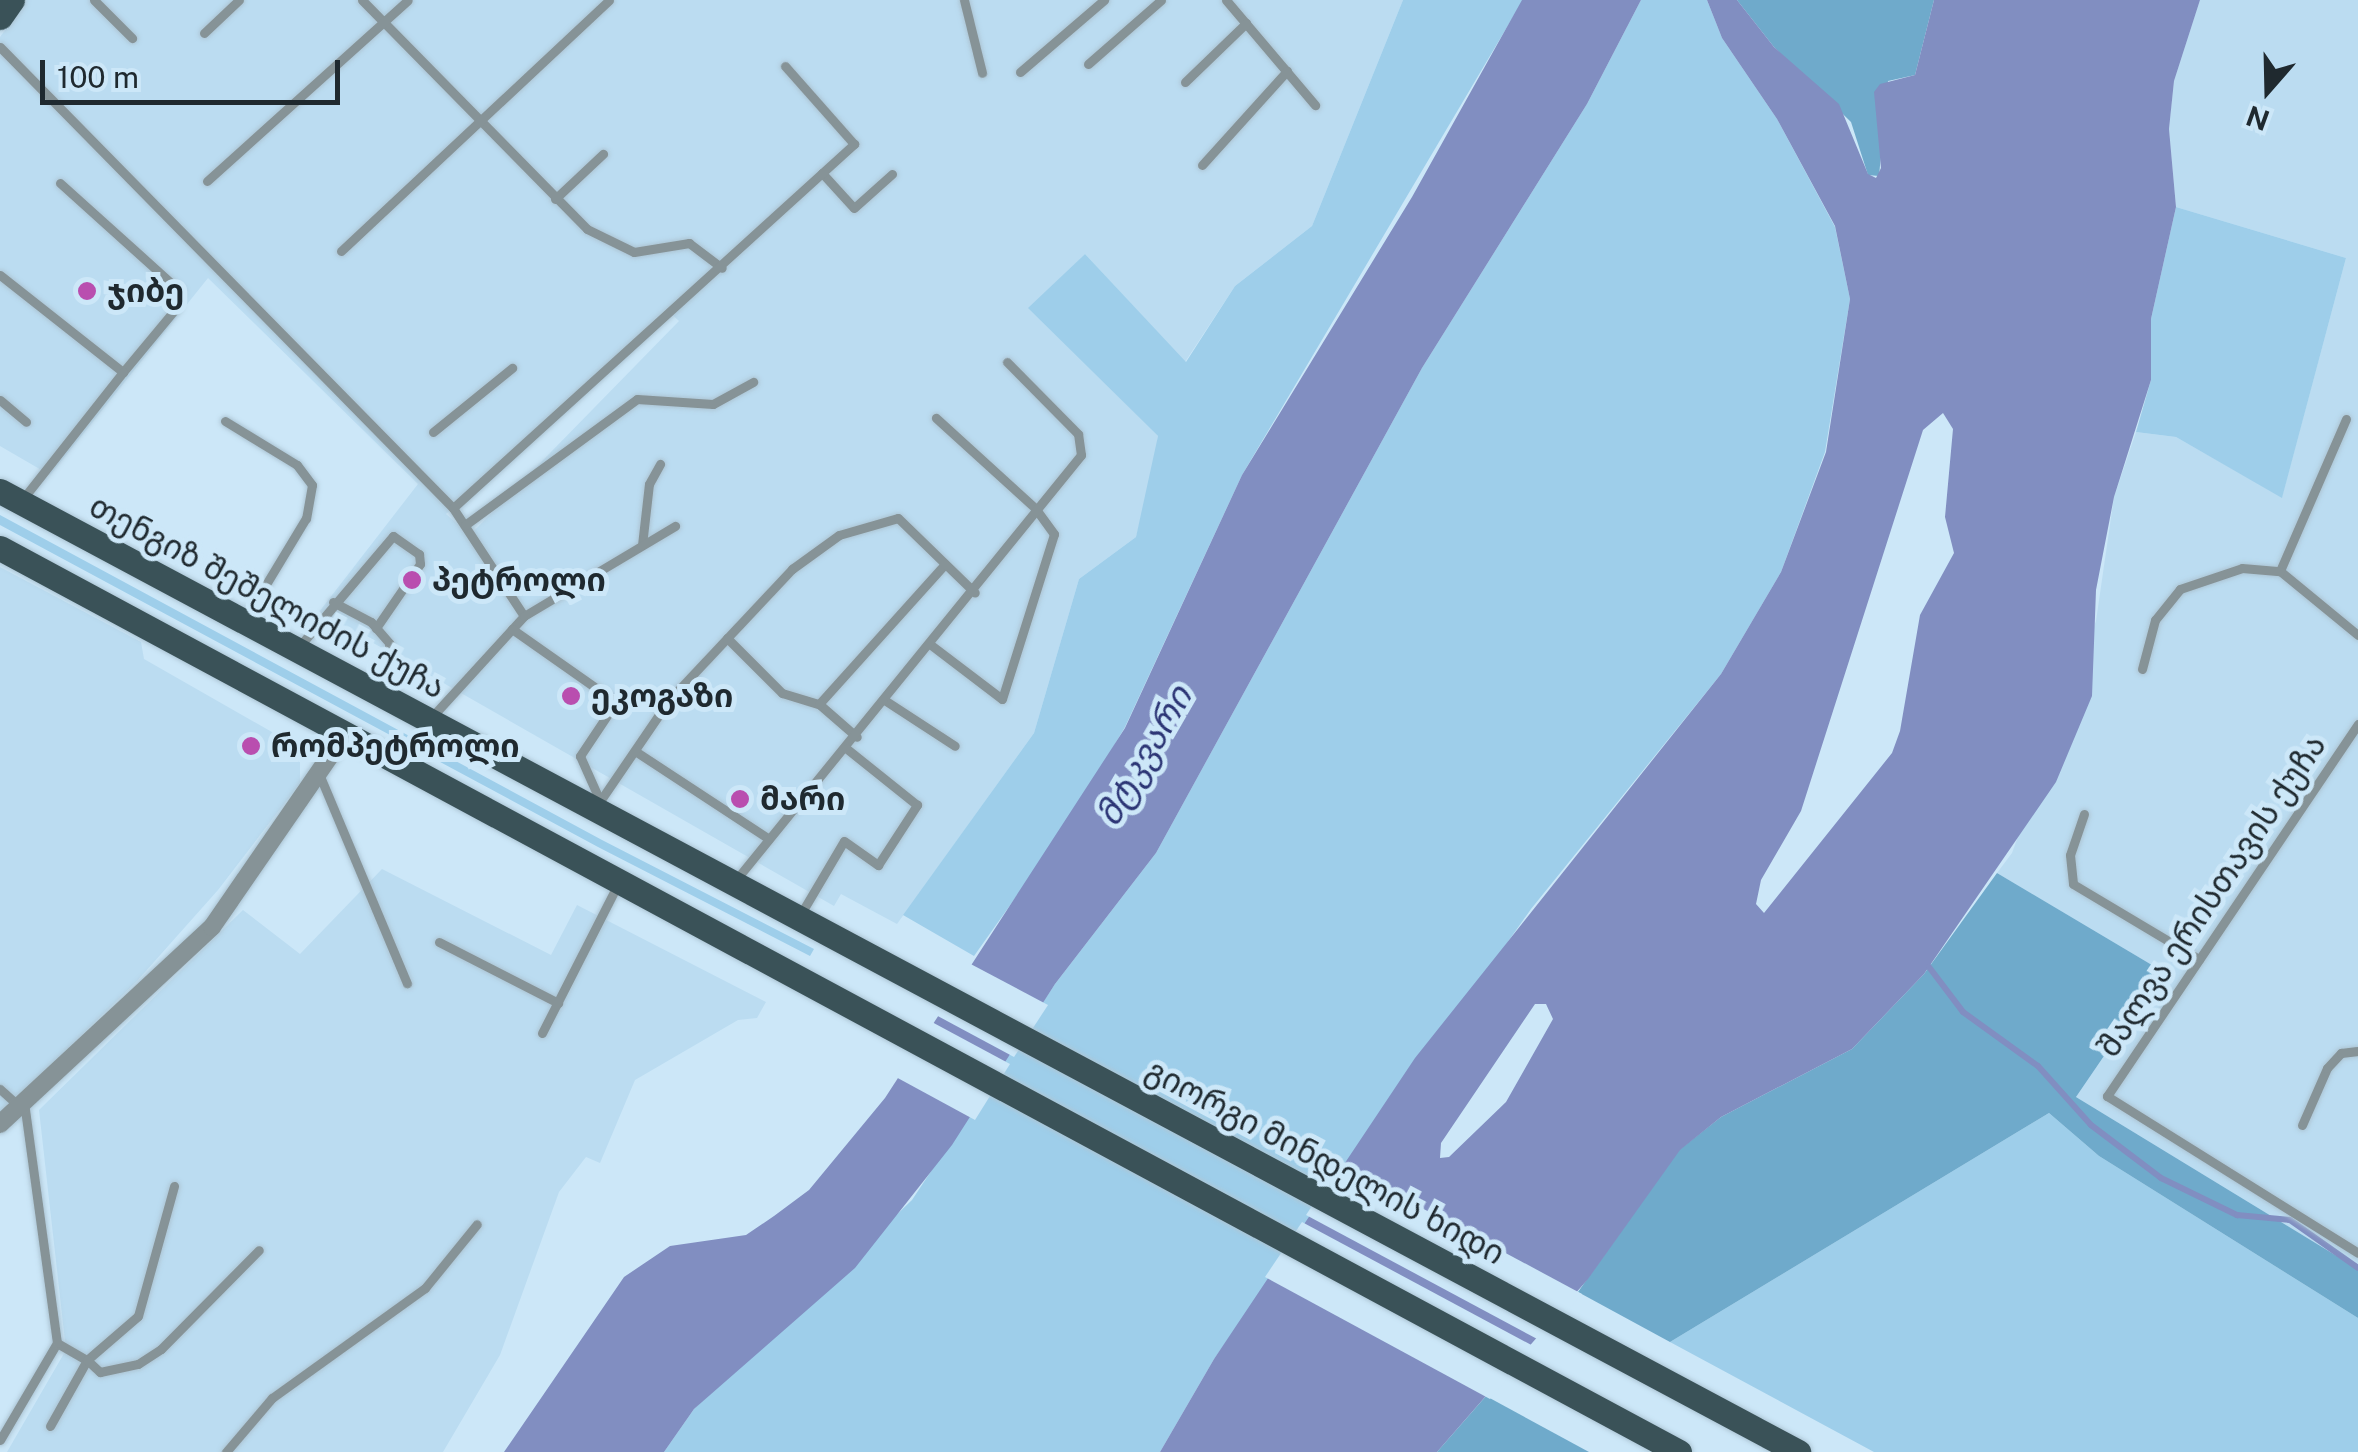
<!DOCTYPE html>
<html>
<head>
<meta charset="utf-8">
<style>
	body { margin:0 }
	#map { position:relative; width:2358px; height:1452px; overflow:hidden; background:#cce7f8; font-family:"Public Sans","Noto Sans Georgian",sans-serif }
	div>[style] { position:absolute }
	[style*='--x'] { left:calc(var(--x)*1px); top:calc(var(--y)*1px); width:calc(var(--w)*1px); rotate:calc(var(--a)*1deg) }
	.built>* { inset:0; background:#bbdcf1 }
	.green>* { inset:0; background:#9eceea }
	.forest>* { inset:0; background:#6faacb }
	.water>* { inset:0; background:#818ec1 }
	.pier>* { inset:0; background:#cce7f8 }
	.stream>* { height:6px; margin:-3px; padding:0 3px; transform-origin:3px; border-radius:3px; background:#818ec1 }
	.roads { filter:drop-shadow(0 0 2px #adc5d4) drop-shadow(0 0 2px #adc5d4) }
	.lane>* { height:9px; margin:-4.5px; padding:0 4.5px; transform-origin:4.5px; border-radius:4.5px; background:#869397 }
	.street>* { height:18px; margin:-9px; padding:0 9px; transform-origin:9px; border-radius:9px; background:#869397 }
	.primary>* { height:25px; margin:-12.5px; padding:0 12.5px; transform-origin:12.5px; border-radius:12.5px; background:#3a5258 }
	.dots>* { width:28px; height:28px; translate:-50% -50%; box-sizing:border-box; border:5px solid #cce7f8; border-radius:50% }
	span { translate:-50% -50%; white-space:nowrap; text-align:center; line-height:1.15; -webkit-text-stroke:10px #cce7f8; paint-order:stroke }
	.poi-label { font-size:32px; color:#1f292f; font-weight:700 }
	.left { translate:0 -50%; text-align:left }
	.street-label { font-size:32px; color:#1f292f }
	.water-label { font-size:35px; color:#2c3575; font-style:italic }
	.north { position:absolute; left:2218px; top:40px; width:100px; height:100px; -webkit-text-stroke:8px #cce7f8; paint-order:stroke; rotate:200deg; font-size:28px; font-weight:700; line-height:40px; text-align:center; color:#1f292f }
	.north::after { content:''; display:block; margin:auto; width:35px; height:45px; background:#1f292f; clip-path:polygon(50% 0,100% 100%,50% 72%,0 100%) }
	.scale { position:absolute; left:40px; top:60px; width:300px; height:45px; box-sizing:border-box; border:5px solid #1f292f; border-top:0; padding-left:12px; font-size:30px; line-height:35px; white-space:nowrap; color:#1f292f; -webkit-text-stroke:8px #cce7f8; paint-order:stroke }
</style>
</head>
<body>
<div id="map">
	<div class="built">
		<i style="clip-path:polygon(evenodd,27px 0,1403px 0,1312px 226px,1235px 286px,1185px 362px,1085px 254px,1029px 308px,1158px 436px,1153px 473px,1136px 537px,1079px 579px,1034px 733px,897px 924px,841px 894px,834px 906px,319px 612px,418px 484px,208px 278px,50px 475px,0 446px,0 37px,27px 0,666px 309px,679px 321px,470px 535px,446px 514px,666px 309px)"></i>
		<i style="clip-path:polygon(2200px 0,2358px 0,2358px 1269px,2076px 1097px,2162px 971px,1997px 873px,2012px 853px,2096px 621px,2114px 497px,2136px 432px,2176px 437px,2282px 497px,2346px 258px,2176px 207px,2169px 129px,2174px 81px)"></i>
		<i style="clip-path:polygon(0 567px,141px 642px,144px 659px,300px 748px,300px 783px,218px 890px,137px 981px,0 1114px)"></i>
		<i style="clip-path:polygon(382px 869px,551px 955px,577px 905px,766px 1002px,757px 1018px,738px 1020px,635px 1080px,600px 1163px,586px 1157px,559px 1192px,500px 1355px,443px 1452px,7px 1452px,66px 1350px,39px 1110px,243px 910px,300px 954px)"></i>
	</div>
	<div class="green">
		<i style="clip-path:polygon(1403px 0,1523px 0,1242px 475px,1125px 727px,1067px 825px,974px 956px,903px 915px,1034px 733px,1079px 579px,1136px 537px,1158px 436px,1028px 308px,1085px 254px,1186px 362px,1235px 286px,1312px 226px)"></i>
		<i style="clip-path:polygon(1641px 0,1707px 0,1722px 38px,1777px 119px,1835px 227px,1850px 299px,1825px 452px,1781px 572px,1721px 674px,1531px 909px,1214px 1359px,1160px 1452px,664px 1452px,694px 1409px,912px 1200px,1055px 984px,1156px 853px,1422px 368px,1587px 104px)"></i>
		<i style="clip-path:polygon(2176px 207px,2346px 258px,2282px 498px,2176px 437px,2136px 432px,2151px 380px,2151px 319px)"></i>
		<i style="clip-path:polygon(0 515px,602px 840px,814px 949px,810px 956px,598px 847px,0 525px)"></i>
		<i style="clip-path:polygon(2049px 1113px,2099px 1156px,2358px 1318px,2358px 1452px,1874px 1452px,1670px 1342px)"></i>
	</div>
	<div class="forest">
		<i style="clip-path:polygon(1737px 0,1934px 0,1915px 75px,1888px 81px,1879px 176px,1868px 175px,1851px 122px,1774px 47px)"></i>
		<i style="clip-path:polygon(1997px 873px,2162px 971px,2076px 1097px,2358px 1269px,2358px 1318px,2099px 1156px,2049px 1113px,1670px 1342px,1578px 1292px,1679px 1150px,1721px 1117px,1852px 1049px,1924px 974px)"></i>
		<i style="clip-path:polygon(1486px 1396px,1589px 1452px,1437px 1452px)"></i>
	</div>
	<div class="water">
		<i style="clip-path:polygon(1522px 0,1641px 0,1587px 104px,1422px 368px,1156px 853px,1055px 984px,952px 1145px,855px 1268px,694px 1409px,664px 1452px,504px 1452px,624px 1277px,670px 1246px,746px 1235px,774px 1216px,809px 1190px,885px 1098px,1125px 728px,1242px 475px,1412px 197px)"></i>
		<i style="clip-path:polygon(evenodd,1707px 0,1737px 0,1774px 47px,1839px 104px,1868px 174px,1876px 178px,1881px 168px,1874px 92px,1880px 84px,1915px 75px,1934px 0,2200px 0,2174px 81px,2169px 129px,2176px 207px,2151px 319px,2151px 380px,2114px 497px,2096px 590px,2092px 696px,2056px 782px,1924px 974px,1852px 1049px,1721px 1117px,1680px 1150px,1588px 1279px,1437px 1452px,1160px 1452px,1214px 1359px,1415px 1058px,1721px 674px,1781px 572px,1826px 452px,1850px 299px,1835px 226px,1777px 119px,1722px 38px,1707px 0,1943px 413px,1953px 429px,1945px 517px,1954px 553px,1920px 615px,1900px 731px,1892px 753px,1764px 913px,1756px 904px,1761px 880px,1801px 811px,1923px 430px,1943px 413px,1707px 0,1535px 1004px,1546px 1004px,1553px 1019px,1506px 1102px,1449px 1157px,1440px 1158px,1441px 1143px,1535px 1004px)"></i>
	</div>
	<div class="pier">
		<i style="clip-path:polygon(965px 961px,1048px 1005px,1014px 1057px,934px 1014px)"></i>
		<i style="clip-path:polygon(930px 1021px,1010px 1064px,975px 1120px,894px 1076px)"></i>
		<i style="clip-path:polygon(1340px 1164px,1582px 1294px,1541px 1341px,1306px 1215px)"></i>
		<i style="clip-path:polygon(1302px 1222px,1535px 1347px,1490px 1399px,1265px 1277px)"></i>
	</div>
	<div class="stream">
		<i style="--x:1929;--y:967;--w:56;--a:52.9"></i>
		<i style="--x:1963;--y:1012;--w:92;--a:35.8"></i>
		<i style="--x:2038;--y:1066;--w:79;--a:48.1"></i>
		<i style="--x:2091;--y:1125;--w:88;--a:37.1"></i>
		<i style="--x:2161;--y:1178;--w:85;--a:26"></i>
		<i style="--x:2237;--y:1215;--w:53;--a:5.4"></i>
		<i style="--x:2290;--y:1220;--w:83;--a:35.2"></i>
	</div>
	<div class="roads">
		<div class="lane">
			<i style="--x:94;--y:0;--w:54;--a:45"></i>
			<i style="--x:362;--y:0;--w:321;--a:45.5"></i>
			<i style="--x:587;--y:229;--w:52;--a:26.1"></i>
			<i style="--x:634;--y:252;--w:56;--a:-9.3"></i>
			<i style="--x:689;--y:243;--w:41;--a:37.1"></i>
			<i style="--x:964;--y:0;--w:75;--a:76.1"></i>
			<i style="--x:1226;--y:0;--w:138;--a:49.7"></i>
			<i style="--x:204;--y:33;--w:48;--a:-43.3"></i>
			<i style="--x:0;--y:47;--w:646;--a:45.5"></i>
			<i style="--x:453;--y:508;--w:129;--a:56.7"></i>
			<i style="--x:524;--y:616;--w:138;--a:132.4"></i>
			<i style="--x:1088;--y:64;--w:97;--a:-41.2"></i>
			<i style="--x:1020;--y:72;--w:111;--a:-40.6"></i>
			<i style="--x:1185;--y:82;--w:85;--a:-44"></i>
			<i style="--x:1202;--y:165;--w:127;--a:-47.9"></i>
			<i style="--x:822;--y:173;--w:47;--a:47.6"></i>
			<i style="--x:854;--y:208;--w:51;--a:-41.8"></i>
			<i style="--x:207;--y:181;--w:270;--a:-42"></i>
			<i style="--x:60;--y:183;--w:161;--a:42"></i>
			<i style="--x:180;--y:291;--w:16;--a:101"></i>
			<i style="--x:177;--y:307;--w:85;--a:129.7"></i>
			<i style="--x:555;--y:199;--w:66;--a:-43.2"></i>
			<i style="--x:341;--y:251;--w:367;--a:-43.1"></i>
			<i style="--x:0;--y:275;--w:157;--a:38.3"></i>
			<i style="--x:123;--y:372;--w:164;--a:128.3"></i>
			<i style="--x:0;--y:400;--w:34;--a:40"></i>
			<i style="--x:2346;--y:419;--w:166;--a:113.5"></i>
			<i style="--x:2280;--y:571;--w:101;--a:39.4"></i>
			<i style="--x:225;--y:421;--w:84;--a:31.4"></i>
			<i style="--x:297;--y:465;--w:25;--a:53"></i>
			<i style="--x:312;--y:485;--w:34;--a:100"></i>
			<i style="--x:306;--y:518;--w:118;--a:121.1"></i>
			<i style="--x:433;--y:432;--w:102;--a:-39"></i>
			<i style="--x:453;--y:508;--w:542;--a:-42.23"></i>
			<i style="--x:854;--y:144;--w:104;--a:-131.5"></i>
			<i style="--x:465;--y:525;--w:213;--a:-36.2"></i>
			<i style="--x:637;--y:399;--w:76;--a:3.8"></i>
			<i style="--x:713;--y:404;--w:46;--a:-28.8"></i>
			<i style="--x:642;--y:545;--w:61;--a:-83.5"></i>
			<i style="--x:649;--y:484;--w:23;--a:-61"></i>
			<i style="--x:333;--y:602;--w:43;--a:27.8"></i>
			<i style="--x:371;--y:622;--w:28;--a:49"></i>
			<i style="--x:389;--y:643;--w:56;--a:84.9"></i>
			<i style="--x:524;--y:616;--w:176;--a:-30.8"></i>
			<i style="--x:512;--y:629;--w:127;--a:35.1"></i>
			<i style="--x:616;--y:702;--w:65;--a:123.7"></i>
			<i style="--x:580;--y:756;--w:49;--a:66"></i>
			<i style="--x:727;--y:638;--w:78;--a:45"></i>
			<i style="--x:782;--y:693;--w:39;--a:17"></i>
			<i style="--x:819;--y:704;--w:50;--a:41"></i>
			<i style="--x:931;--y:645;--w:89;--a:37.3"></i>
			<i style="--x:1002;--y:699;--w:173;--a:-72.5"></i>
			<i style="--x:1054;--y:534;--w:32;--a:-126"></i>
			<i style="--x:1035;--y:508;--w:134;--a:-137.7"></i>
			<i style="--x:298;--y:648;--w:147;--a:-49.7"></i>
			<i style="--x:393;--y:536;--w:32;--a:35"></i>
			<i style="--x:419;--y:554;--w:10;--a:84"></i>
			<i style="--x:420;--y:564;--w:78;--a:124.5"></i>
			<i style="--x:2142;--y:669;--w:51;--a:-75.1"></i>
			<i style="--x:2155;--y:620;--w:40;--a:-51"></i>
			<i style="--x:2180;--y:589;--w:65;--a:-18.7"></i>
			<i style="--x:2242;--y:568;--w:38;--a:5"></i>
			<i style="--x:886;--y:701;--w:82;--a:33.1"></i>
			<i style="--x:819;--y:704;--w:188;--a:-48"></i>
			<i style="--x:2358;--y:724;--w:449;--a:124"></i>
			<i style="--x:2107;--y:1096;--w:296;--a:32"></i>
			<i style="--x:635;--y:751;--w:160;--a:33.3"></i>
			<i style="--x:319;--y:774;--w:227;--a:67.2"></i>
			<i style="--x:596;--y:807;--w:130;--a:-55.7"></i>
			<i style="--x:669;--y:700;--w:180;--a:-46.8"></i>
			<i style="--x:792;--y:569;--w:58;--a:-35.9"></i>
			<i style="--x:839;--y:535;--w:61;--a:-16.1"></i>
			<i style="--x:898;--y:518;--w:107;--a:44.2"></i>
			<i style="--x:2084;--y:814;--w:43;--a:108.9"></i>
			<i style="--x:2070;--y:855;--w:29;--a:84"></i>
			<i style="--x:2073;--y:884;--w:147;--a:30.8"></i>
			<i style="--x:735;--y:881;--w:549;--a:-50.92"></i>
			<i style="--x:1081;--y:455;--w:21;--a:-98"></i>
			<i style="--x:1078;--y:434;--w:101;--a:-134.6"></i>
			<i style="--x:799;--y:917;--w:88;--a:-59.4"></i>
			<i style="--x:844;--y:841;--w:42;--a:35.2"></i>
			<i style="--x:878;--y:865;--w:72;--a:-57"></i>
			<i style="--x:917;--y:805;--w:90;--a:-141.3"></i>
			<i style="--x:439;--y:942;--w:134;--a:27.1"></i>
			<i style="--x:542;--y:1033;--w:167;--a:-63"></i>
			<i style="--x:0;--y:1089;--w:24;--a:42"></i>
			<i style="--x:2302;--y:1125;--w:62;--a:-66.3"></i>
			<i style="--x:2327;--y:1068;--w:21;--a:-47"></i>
			<i style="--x:2341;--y:1053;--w:17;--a:-7"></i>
			<i style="--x:57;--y:1343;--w:34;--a:30"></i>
			<i style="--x:87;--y:1360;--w:67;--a:-40.8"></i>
			<i style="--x:138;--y:1316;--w:135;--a:-74.5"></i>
			<i style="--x:50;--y:1426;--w:76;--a:-60.7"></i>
			<i style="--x:87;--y:1360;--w:18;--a:43"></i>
			<i style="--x:100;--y:1372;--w:39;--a:-12"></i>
			<i style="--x:138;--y:1364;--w:27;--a:-33"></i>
			<i style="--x:161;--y:1349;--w:139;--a:-45.3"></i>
			<i style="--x:0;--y:1440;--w:113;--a:-59.6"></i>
			<i style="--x:57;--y:1343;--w:244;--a:-97.8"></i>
			<i style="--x:226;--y:1452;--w:71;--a:-49.6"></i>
			<i style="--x:272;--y:1398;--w:188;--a:-35.7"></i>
			<i style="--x:425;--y:1288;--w:82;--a:-50.9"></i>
		</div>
		<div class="street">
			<i style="--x:0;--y:1124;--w:289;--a:-42.9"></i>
			<i style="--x:212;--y:927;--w:234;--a:-55.4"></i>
		</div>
		<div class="primary">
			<i style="--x:0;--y:17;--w:21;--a:-55"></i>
			<i style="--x:0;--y:491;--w:2039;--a:28.12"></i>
			<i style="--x:0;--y:548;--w:1907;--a:28.3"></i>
		</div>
	</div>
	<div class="dots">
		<i style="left:87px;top:291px;background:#b94eaf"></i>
		<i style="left:412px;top:580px;background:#b94eaf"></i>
		<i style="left:571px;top:696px;background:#b94eaf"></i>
		<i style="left:251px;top:746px;background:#b94eaf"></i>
		<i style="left:740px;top:799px;background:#b94eaf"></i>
	</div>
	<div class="poi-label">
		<span class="left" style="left:107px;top:291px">ჯიბე</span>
		<span class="left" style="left:432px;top:580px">პეტროლი</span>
		<span class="left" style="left:591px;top:696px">ეკოგაზი</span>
		<span class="left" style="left:271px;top:746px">რომპეტროლი</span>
		<span class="left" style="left:760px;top:799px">მარი</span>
	</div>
	<div class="street-label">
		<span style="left:267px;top:597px;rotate:28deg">თენგიზ შეშელიძის ქუჩა</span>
		<span style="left:2212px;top:896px;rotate:-56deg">შალვა ერისთავის ქუჩა</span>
		<span style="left:1325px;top:1162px;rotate:28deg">გიორგი მინდელის ხიდი</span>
	</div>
	<div class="water-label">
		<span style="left:1144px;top:756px;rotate:-60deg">მტკვარი</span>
	</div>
	<div class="north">N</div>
	<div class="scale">100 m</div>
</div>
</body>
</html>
